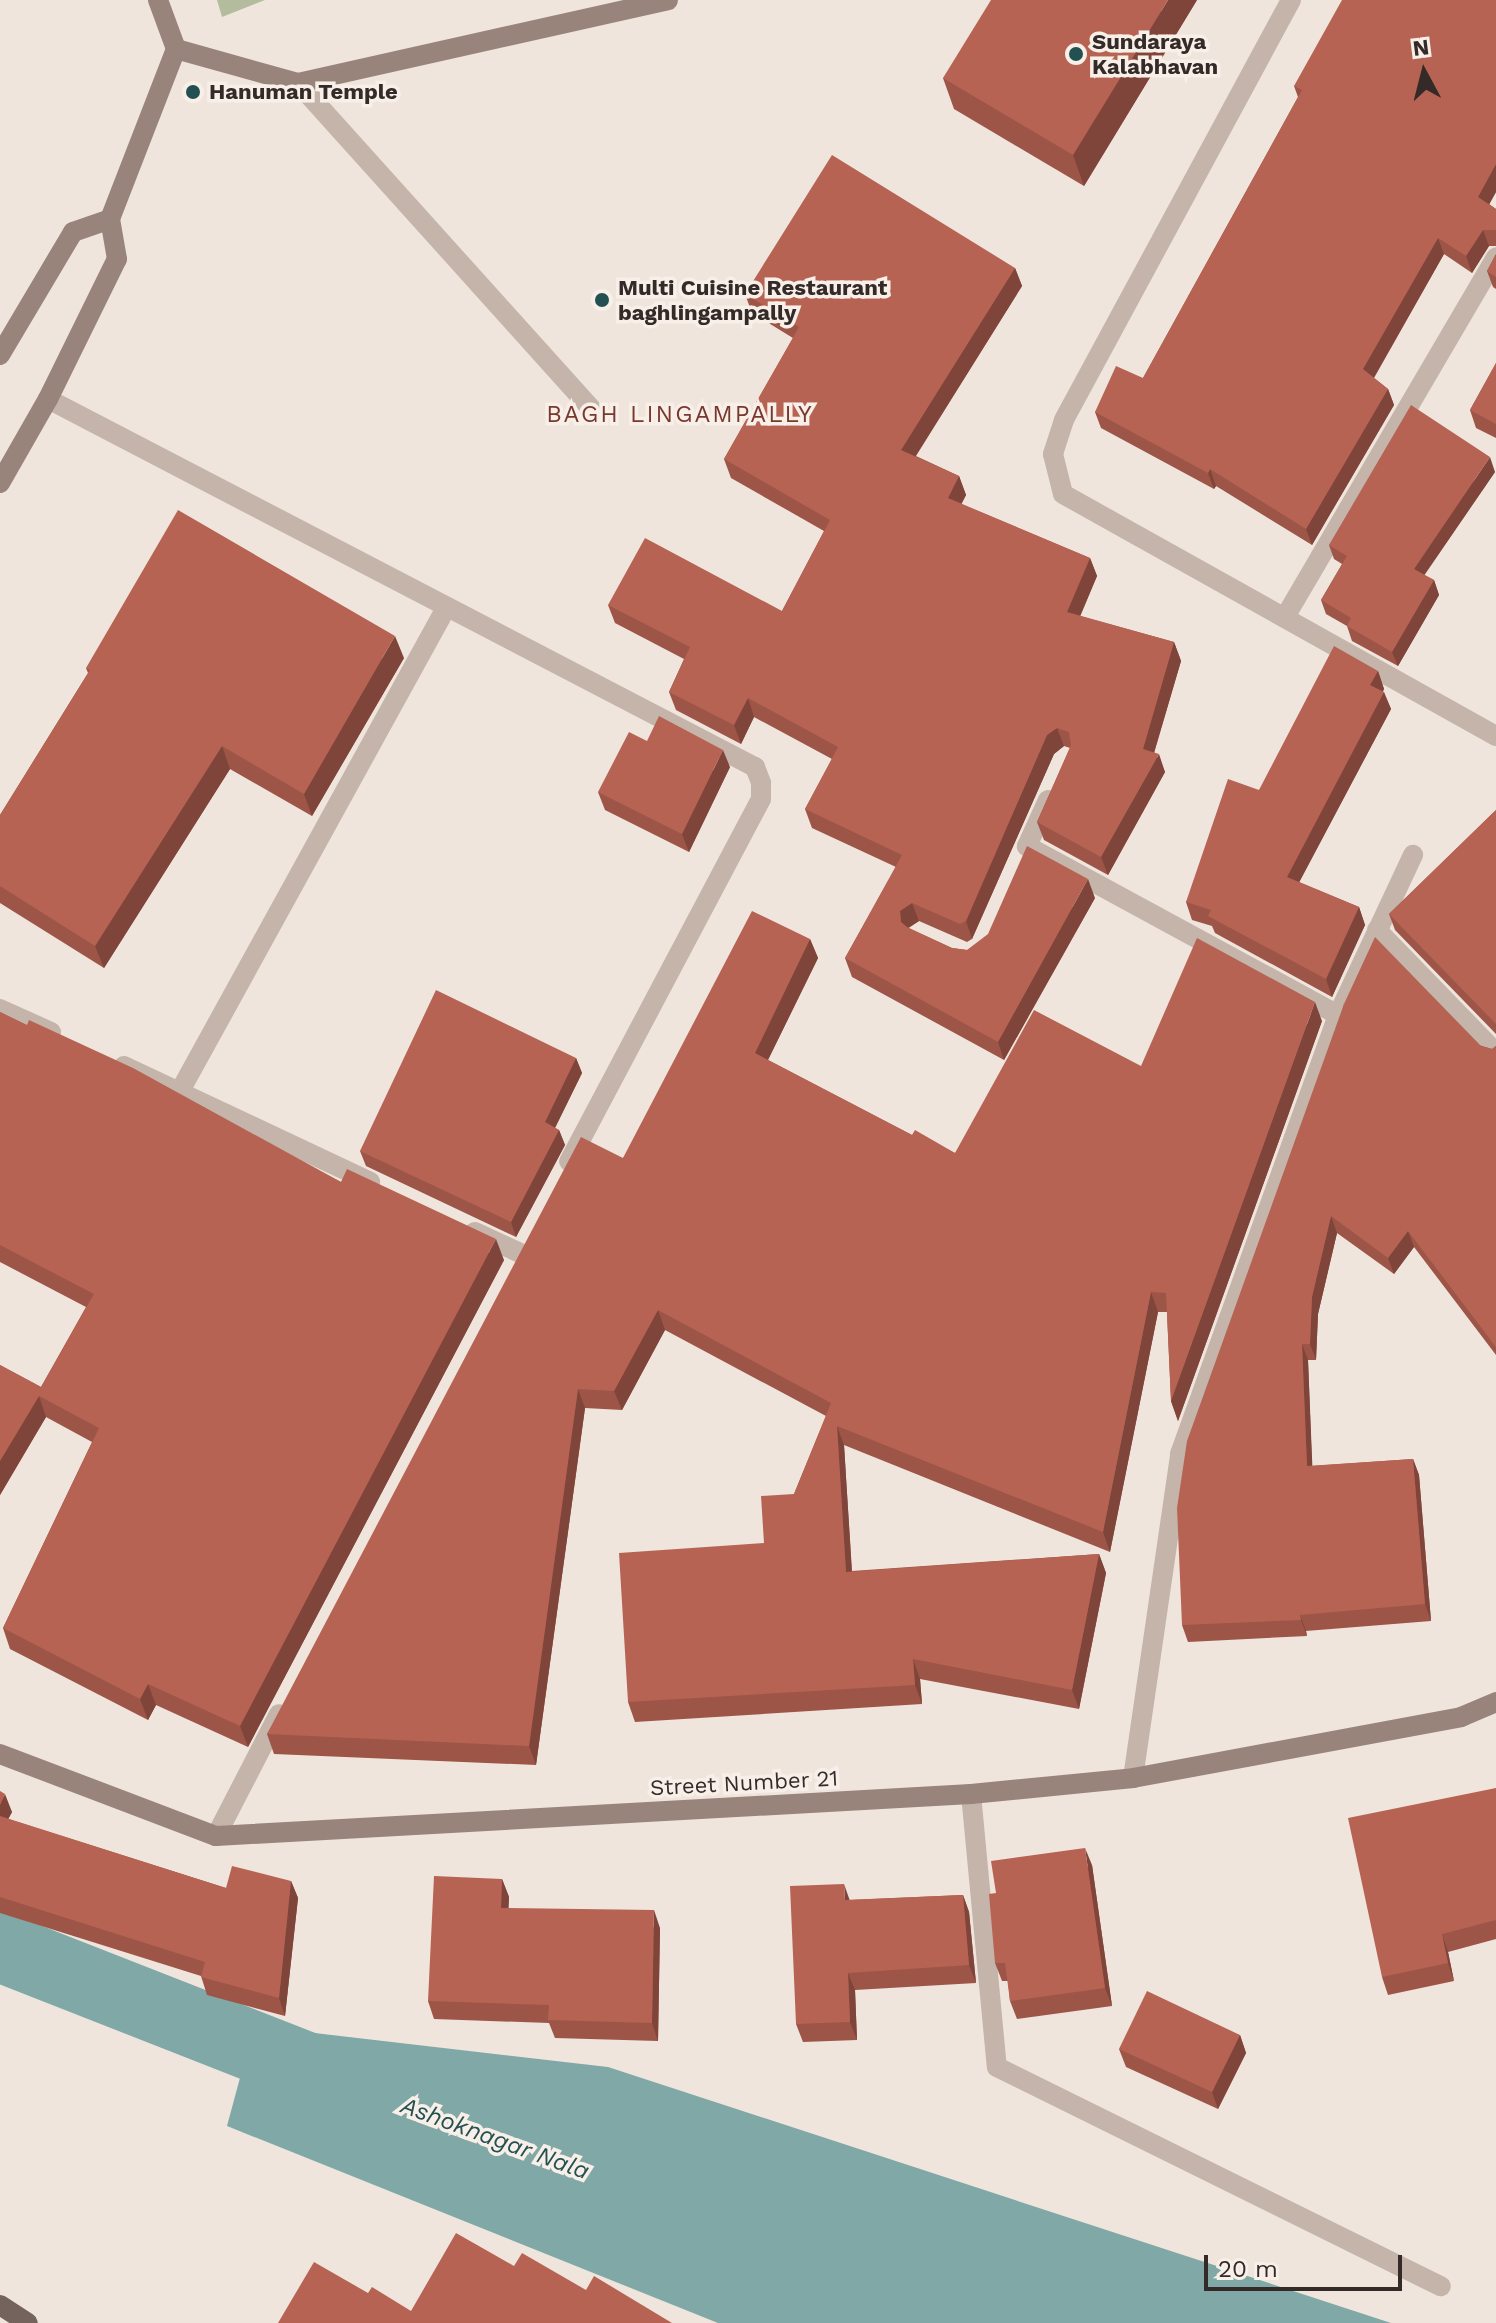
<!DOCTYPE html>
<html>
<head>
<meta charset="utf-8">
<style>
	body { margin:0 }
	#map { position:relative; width:1496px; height:2323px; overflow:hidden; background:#efe5dd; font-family:"Work Sans",sans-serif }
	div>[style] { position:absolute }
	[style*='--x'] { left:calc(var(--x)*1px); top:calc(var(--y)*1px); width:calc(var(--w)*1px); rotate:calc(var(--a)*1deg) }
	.green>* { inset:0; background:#b4bc9e }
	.water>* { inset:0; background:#7fa8a7 }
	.canal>* { height:70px; margin:-35px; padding:0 35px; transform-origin:35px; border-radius:35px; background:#7fa8a7 }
	.street>* { height:20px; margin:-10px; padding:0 10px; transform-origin:10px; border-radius:10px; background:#c5b4aa }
	.secondary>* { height:20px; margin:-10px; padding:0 10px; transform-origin:10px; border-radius:10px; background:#99847c }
	.primary>* { height:20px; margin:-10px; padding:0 10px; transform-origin:10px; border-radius:10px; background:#74625c }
	.wall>* { inset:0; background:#9d5547 }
	.shaded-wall>* { inset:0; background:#80453a }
	.building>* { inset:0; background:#b76353 }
	.dots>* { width:22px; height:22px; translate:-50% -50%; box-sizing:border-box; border:4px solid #f7efe8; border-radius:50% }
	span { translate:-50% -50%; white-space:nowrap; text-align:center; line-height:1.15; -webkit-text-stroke:7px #f7efe8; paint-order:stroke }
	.poi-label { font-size:22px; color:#342b29; font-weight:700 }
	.left { translate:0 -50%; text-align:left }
	.street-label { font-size:22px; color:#342b29 }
	.neighbourhood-label { font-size:24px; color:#79382c; letter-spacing:2px }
	.water-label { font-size:24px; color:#235050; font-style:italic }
	.north { position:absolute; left:1384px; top:32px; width:80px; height:80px; -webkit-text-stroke:6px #f7efe8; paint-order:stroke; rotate:353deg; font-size:22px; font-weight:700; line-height:32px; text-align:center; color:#342b29 }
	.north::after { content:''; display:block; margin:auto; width:28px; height:36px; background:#342b29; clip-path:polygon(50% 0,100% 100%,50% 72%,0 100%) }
	.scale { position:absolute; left:1204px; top:2255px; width:198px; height:36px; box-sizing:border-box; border:4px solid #342b29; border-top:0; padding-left:10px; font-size:24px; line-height:28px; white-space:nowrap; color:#342b29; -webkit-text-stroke:6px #f7efe8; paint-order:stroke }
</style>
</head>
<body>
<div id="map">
	<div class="green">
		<i style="clip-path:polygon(217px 0,265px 0,222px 17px)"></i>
	</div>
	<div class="water">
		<i style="clip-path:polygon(254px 2026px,608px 2067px,1391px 2323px,718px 2323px,227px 2126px)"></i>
	</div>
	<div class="canal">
		<i style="--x:0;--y:1947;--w:362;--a:21.4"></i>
	</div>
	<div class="street">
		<i style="--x:1291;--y:0;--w:477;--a:118.4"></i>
		<i style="--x:1064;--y:420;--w:36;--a:108"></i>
		<i style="--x:1053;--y:454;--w:41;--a:76"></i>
		<i style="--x:1063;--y:494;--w:496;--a:29.2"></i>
		<i style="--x:298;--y:83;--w:441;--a:48"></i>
		<i style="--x:48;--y:399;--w:797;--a:27.5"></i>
		<i style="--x:755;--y:767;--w:17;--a:69"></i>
		<i style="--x:761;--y:783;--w:16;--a:90"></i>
		<i style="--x:761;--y:799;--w:410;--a:117.9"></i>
		<i style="--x:1285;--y:617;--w:417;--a:-59.6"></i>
		<i style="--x:1048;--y:800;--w:51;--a:114.5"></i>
		<i style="--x:1027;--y:846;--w:354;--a:28.5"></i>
		<i style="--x:1377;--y:930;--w:171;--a:45.9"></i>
		<i style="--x:0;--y:1009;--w:56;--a:24.3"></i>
		<i style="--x:124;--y:1066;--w:272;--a:25.2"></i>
		<i style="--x:180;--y:1091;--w:551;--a:-61.16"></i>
		<i style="--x:475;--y:1232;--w:50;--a:25"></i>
		<i style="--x:1133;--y:1778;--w:327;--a:-81.7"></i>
		<i style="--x:1180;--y:1454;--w:467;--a:-70.2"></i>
		<i style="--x:1338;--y:1015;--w:177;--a:-64.9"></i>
		<i style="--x:971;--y:1794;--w:274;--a:84.6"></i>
		<i style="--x:997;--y:2067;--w:495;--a:26.3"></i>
		<i style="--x:216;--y:1836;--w:137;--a:-62.7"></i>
	</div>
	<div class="secondary">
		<i style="--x:158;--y:0;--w:52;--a:69.8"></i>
		<i style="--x:176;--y:49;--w:127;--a:15.6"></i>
		<i style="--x:298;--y:83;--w:379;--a:-12.6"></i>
		<i style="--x:110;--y:219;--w:182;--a:-68.8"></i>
		<i style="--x:0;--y:355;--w:143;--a:-59.3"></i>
		<i style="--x:73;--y:232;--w:39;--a:-19"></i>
		<i style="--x:0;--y:483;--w:97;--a:-60.3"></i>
		<i style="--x:48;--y:399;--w:156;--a:-63.8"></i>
		<i style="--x:117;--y:259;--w:41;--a:-99.9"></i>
		<i style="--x:0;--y:1754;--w:231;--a:20.8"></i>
		<i style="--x:216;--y:1836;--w:756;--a:-3.18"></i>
		<i style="--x:971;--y:1794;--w:163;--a:-5.6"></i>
		<i style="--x:1133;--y:1778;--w:334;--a:-10.5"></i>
		<i style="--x:1461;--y:1717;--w:38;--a:-23"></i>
	</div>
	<div class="primary">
		<i style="--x:0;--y:2305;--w:33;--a:33"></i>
	</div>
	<div class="wall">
		<i style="clip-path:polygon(1197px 0,1084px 186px,954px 109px,943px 78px)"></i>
		<i style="clip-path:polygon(1496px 0,1496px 192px,1489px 204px,1496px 209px,1496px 246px,1489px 246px,1472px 273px,1444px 254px,1374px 378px,1388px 389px,1394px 405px,1312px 545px,1216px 486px,1214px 489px,1101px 428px,1095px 412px,1143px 378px,1298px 97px,1294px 86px)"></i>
		<i style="clip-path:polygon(1496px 254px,1496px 289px,1493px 287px,1487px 271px)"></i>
		<i style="clip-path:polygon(1015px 268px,1022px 286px,916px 456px,959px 476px,966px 495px,961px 504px,1090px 558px,1097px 576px,1080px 616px,1174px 642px,1181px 661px,1154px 752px,1165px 772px,1108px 875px,1044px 840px,1037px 822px,1070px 748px,1064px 746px,1054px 754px,972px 939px,967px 942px,919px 921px,908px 928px,952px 948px,967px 950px,1095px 898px,1004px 1060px,852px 977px,845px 958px,896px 867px,812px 828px,805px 809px,832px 759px,754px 717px,741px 744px,676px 710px,669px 692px,684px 659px,615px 623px,608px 605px,782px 611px,824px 531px,731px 478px,724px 459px,793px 338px,752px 313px,745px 294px)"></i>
		<i style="clip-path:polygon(1496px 363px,1496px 438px,1476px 428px,1470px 410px)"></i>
		<i style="clip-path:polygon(1495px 472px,1424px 575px,1434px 580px,1439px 595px,1398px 666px,1352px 641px,1347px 626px,1326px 614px,1321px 600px,1342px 564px,1334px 559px,1329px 545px)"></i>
		<i style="clip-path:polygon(404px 658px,312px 816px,230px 769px,104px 968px,0 903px,0 815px,88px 673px,86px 668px)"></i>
		<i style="clip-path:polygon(1378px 671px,1384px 689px,1383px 691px,1391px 709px,1299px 882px,1359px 907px,1365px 925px,1332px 997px,1215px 933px,1212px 926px,1192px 920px,1186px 902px,1259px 790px)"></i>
		<i style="clip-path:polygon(730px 767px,689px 852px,605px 810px,598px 792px)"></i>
		<i style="clip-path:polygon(1496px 810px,1496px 1034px,1395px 930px,1389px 914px)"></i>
		<i style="clip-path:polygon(810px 939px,818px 958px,768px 1060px,912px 1135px,955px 1153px,1141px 1066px,1322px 1021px,1178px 1421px,1171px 1401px,1167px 1312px,1158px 1312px,1110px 1552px,844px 1445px,852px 1571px,1099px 1554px,1106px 1573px,1079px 1709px,920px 1679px,922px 1704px,635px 1722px,628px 1702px,764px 1543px,794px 1494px,826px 1416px,665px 1330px,622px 1410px,585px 1408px,536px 1765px,274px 1754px,267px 1734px,623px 1158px)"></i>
		<i style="clip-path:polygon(1344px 1004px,1492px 1049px,1496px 1046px,1496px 1355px,1414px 1247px,1394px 1274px,1337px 1233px,1318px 1314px,1316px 1360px,1308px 1360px,1312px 1466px,1413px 1459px,1419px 1475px,1431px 1621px,1306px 1631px,1307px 1636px,1188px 1642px,1182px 1625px)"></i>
		<i style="clip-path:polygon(0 1012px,341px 1182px,504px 1260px,248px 1747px,156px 1705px,148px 1720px,10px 1649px,3px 1628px,92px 1442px,46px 1417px,0 1495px,0 1365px,41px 1387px,86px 1307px,0 1262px)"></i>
		<i style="clip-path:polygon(576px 1058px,582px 1073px,555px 1128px,559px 1130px,565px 1145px,516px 1237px,366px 1166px,360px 1151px)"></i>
		<i style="clip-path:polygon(1496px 1788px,1496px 1939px,1448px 1952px,1454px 1981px,1388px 1995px,1382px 1977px)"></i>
		<i style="clip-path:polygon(0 1791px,12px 1812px,8px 1819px,226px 1888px,291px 1881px,298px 1898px,285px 2016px,207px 1995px,201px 1976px,0 1913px)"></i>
		<i style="clip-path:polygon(1092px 1865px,1112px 2006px,1017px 2019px,1010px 2001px,1008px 1981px,1002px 1981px,995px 1963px,996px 1893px)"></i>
		<i style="clip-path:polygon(502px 1879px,509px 1897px,508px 1908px,660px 1928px,658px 2041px,555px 2038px,549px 2023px,434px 2019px,428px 2001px)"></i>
		<i style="clip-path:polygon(963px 1895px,969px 1912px,976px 1983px,855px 1990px,857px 2040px,803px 2042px,796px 2024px,850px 1900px)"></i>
		<i style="clip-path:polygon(1240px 2035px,1246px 2053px,1218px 2109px,1126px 2067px,1119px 2049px)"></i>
	</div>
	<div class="shaded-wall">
		<i style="clip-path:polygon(1168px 0,1197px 0,1084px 186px,1073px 155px)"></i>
		<i style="clip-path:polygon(1496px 164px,1496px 192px,1484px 214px,1478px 197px)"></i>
		<i style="clip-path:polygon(1483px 230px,1489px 246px,1472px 273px,1466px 256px)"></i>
		<i style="clip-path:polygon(1438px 238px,1444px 254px,1369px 386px,1363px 369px)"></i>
		<i style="clip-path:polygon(1015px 268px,1022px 286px,908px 468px,901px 450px)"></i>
		<i style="clip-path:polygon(1388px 389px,1394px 405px,1312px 545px,1306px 529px)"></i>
		<i style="clip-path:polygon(1490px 457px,1495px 472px,1419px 583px,1414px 569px)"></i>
		<i style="clip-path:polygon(1210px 469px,1216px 486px,1214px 489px,1208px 473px)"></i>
		<i style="clip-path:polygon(959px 476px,966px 495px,955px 517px,948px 498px)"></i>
		<i style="clip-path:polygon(1090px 558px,1097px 576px,1074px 631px,1067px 612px)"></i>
		<i style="clip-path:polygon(1434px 580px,1439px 595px,1398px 666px,1392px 652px)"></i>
		<i style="clip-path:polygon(395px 636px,404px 658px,312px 816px,304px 794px)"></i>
		<i style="clip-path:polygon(1174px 642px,1181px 661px,1150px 767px,1143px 749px)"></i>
		<i style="clip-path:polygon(1378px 671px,1384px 689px,1377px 702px,1370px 685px)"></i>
		<i style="clip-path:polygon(1384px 692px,1391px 709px,1293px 894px,1287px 877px)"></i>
		<i style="clip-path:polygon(748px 698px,754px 717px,741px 744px,734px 725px)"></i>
		<i style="clip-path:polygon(1057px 728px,1064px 746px,1054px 754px,972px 939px,966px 921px,1047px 735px)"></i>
		<i style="clip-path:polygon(222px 746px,230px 769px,104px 968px,95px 946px)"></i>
		<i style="clip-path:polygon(723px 750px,730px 767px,689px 852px,682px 834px)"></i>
		<i style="clip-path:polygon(1159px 754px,1165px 772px,1108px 875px,1101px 857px)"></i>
		<i style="clip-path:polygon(1088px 879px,1095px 898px,1004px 1060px,998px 1042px)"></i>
		<i style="clip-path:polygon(912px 903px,919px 921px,907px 929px,901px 922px,900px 911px)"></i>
		<i style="clip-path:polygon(1359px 907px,1365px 925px,1332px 997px,1326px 979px)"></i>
		<i style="clip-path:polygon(810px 939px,818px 958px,762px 1072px,755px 1053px)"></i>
		<i style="clip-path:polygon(1315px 1002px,1322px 1021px,1178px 1421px,1171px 1401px)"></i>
		<i style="clip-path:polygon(576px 1058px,582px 1073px,550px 1138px,545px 1122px)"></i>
		<i style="clip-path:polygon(559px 1130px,565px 1145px,516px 1237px,511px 1222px)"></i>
		<i style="clip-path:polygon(1331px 1216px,1337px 1233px,1318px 1314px,1316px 1360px,1310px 1344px,1312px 1297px)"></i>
		<i style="clip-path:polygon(1408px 1231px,1414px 1247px,1394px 1274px,1388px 1258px)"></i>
		<i style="clip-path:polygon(496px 1239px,504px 1260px,248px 1747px,240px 1726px)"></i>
		<i style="clip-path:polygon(1151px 1292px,1158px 1312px,1110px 1552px,1103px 1532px)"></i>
		<i style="clip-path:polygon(658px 1310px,665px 1330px,622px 1410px,614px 1391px)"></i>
		<i style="clip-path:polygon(1302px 1344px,1308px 1360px,1313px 1482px,1307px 1466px)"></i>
		<i style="clip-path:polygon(578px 1389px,585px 1408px,536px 1765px,529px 1746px)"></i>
		<i style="clip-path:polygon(39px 1396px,46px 1417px,0 1495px,0 1461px)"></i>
		<i style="clip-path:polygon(837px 1426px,844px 1445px,853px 1591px,846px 1572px)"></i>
		<i style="clip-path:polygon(1413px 1459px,1419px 1475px,1431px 1621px,1425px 1604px)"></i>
		<i style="clip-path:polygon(1099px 1554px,1106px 1573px,1079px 1709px,1072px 1690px)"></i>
		<i style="clip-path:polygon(1300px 1615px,1306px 1631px,1307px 1636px,1301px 1620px)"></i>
		<i style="clip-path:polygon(913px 1659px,920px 1679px,922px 1704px,915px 1685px)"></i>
		<i style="clip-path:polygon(148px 1684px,156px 1705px,148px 1720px,140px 1699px)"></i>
		<i style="clip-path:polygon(5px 1794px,12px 1812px,1px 1833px,0 1829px,0 1805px)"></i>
		<i style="clip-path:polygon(1085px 1848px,1092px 1865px,1112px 2006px,1105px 1988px)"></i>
		<i style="clip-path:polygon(502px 1879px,509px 1897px,508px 1925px,501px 1908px)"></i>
		<i style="clip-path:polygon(291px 1881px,298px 1898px,285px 2016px,279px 1998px)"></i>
		<i style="clip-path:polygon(844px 1884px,850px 1901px,845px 1900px)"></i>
		<i style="clip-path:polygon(963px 1895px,969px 1912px,976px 1983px,969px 1965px)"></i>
		<i style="clip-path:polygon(654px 1910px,660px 1928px,658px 2041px,652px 2023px)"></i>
		<i style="clip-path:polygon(1442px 1934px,1448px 1952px,1454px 1981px,1448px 1963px)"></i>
		<i style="clip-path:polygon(848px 1973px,855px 1990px,857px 2040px,850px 2022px)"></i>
		<i style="clip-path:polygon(1240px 2035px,1246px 2053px,1218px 2109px,1212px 2092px)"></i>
	</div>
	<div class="building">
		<i style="clip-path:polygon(991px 0,1168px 0,1073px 155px,943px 78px)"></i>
		<i style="clip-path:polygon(1342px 0,1496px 0,1496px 164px,1478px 197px,1496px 209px,1496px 230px,1483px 230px,1466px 256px,1438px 238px,1363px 369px,1388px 389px,1306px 529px,1210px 469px,1208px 473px,1095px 412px,1116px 366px,1143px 378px,1302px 90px,1294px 86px)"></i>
		<i style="clip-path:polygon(832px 155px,1015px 268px,901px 450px,959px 476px,948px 498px,1090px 558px,1067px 612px,1174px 642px,1143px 749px,1159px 754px,1101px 857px,1037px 822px,1071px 745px,1069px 732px,1057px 728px,1047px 735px,966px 921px,960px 924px,912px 903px,900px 911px,901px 922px,907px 927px,952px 948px,967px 950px,988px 934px,1027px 846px,1088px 879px,998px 1042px,845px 958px,902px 855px,805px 809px,838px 747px,748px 698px,734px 725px,669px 692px,690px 647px,608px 605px,645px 538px,782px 611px,830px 520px,724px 459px,799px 327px,745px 294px)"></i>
		<i style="clip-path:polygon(1496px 254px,1496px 277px,1487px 271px)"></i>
		<i style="clip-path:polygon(1496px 363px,1496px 424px,1470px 410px)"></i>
		<i style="clip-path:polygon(1411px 405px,1490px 457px,1414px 569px,1434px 580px,1392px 652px,1347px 626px,1351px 618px,1321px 600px,1347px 556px,1329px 545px)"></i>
		<i style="clip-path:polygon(178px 510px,395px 636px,304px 794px,222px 746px,95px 946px,0 886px,0 815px,90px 670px,86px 668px)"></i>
		<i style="clip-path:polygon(1334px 646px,1378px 671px,1370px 685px,1384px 692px,1287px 877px,1359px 907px,1326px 979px,1208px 916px,1211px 910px,1186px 902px,1228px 779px,1259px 790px)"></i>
		<i style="clip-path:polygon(659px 716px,723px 750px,682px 834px,598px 792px,629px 732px,647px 741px)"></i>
		<i style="clip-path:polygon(1496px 810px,1496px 1024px,1389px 914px)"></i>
		<i style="clip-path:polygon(752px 911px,810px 939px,755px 1053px,912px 1135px,915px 1130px,955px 1153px,1034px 1010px,1141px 1066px,1197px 938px,1315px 1002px,1171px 1401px,1166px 1293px,1151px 1292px,1103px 1532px,837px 1426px,846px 1572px,1099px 1554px,1072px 1690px,913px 1659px,915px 1685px,628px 1702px,619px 1553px,764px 1543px,761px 1496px,794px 1494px,831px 1403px,658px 1310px,614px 1391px,578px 1389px,529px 1746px,267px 1734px,581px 1137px,623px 1158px)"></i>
		<i style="clip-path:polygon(1375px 937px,1481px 1046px,1492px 1049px,1496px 1046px,1496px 1347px,1408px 1231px,1388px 1258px,1331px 1216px,1312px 1297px,1310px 1344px,1302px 1344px,1307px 1466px,1413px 1459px,1425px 1604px,1300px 1615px,1301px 1620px,1182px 1625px,1177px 1508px,1187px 1441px,1344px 1004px)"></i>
		<i style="clip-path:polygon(436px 990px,576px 1058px,545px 1122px,559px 1130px,511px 1222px,360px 1151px)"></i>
		<i style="clip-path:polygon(0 1012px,27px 1025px,29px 1020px,133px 1068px,341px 1182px,347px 1169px,496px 1239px,240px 1726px,148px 1684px,140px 1699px,3px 1628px,99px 1428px,39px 1396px,0 1461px,0 1365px,41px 1387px,94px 1294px,0 1245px)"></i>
		<i style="clip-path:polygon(1496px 1788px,1496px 1920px,1442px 1934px,1448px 1963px,1382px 1977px,1348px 1818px)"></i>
		<i style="clip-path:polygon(0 1791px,5px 1794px,0 1805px)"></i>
		<i style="clip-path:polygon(0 1816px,226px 1888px,232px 1866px,291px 1881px,279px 1998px,201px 1977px,205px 1962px,0 1897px)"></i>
		<i style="clip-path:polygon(1085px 1848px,1105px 1988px,1010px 2001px,1005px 1963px,995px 1963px,989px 1894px,996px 1893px,991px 1861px)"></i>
		<i style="clip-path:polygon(434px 1876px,502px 1879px,501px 1908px,654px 1910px,652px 2023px,548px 2020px,549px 2005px,428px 2001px)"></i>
		<i style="clip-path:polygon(844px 1884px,845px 1900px,963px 1895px,969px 1965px,848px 1973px,850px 2022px,796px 2024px,790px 1886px)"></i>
		<i style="clip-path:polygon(1147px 1991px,1240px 2035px,1212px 2092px,1119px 2049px)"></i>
		<i style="clip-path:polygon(456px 2233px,514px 2266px,522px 2253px,586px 2290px,594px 2276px,672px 2323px,278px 2323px,314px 2262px,368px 2293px,372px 2287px,411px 2311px)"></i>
	</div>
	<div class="dots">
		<i style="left:1076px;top:54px;background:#235050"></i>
		<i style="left:193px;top:92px;background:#235050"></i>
		<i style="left:602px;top:300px;background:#235050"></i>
	</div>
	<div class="poi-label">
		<span class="left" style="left:1092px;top:54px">Sundaraya<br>Kalabhavan</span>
		<span class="left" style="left:209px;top:92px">Hanuman Temple</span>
		<span class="left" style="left:618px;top:300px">Multi Cuisine Restaurant<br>baghlingampally</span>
	</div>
	<div class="street-label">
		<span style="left:744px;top:1783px;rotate:-3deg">Street Number 21</span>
	</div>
	<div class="neighbourhood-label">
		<span style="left:680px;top:415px">BAGH LINGAMPALLY</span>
	</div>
	<div class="water-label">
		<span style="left:495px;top:2139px;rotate:20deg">Ashoknagar Nala</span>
	</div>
	<div class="north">N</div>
	<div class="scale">20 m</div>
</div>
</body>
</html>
